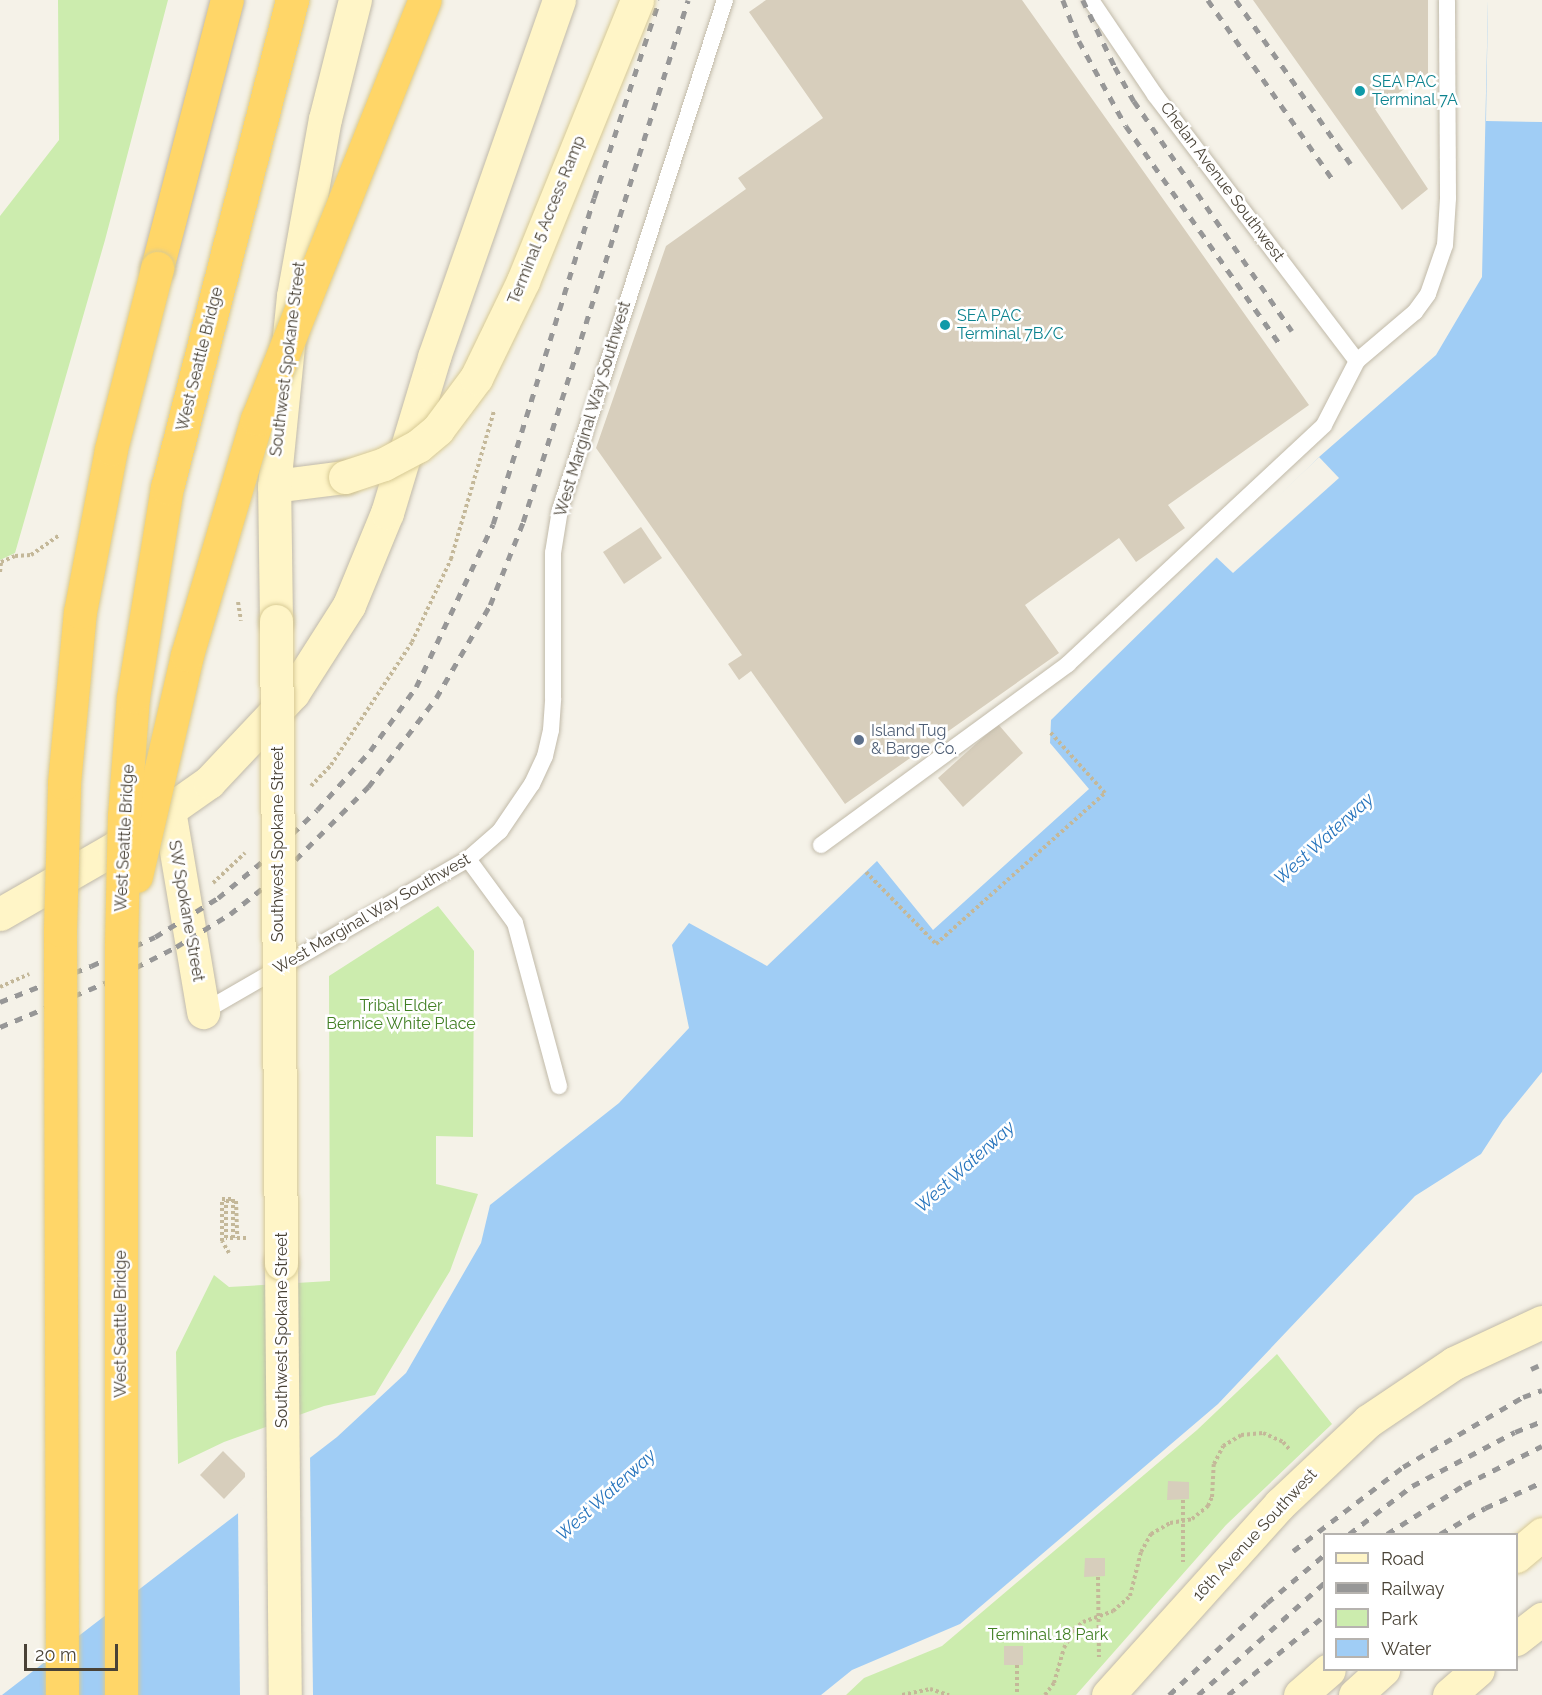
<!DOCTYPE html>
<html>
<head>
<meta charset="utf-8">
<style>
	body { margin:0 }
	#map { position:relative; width:1542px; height:1695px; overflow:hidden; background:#f5f2e8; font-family:Raleway,sans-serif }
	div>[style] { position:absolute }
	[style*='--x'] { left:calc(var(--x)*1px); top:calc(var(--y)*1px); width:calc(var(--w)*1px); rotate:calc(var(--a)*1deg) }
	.green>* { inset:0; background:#ccecae }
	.water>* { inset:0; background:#a0cdf5 }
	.pier>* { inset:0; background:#f5f2e8 }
	.building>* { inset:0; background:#d7cebc }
	.path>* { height:4px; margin-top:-2px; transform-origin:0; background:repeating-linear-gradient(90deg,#c4b899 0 3px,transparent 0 6px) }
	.roads { filter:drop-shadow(0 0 2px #c1baa9) drop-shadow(0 0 2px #c1baa9) }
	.lane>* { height:16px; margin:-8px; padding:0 8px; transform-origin:8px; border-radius:8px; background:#fff }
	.secondary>* { height:33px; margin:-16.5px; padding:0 16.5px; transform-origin:16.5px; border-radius:16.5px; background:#fff5c7 }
	.highway>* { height:33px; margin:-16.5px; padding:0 16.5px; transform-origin:16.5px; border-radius:16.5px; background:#ffd668 }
	.rail>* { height:4.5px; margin-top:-2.25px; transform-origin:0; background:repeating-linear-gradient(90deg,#979797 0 8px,transparent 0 16px) }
	.path-bridge>* { height:4px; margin-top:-2px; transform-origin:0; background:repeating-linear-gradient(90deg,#c4b899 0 3px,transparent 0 6px) }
	.bridges { filter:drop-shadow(0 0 2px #d8ca94) drop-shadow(0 0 2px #d8ca94) }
	.secondary-bridge>* { height:33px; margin:-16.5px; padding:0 16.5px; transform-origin:16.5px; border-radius:16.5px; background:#fff5c7 }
	.highway-bridge>* { height:33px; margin:-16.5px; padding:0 16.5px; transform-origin:16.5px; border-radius:16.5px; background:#ffd668 }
	.dots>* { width:16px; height:16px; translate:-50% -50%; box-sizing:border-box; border:3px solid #fff; border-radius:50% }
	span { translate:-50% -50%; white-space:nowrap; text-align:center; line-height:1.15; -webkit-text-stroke:5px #fff; paint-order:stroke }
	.culture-label { font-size:16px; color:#0d838f }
	.left { translate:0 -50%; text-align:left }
	.street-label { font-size:16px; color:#494236 }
	.service-label { font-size:16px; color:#4e5e75 }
	.park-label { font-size:16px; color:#417f24 }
	.water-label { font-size:18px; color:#2674bd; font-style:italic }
	.legend { position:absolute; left:1323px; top:1533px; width:195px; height:138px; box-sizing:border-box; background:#fff; border:2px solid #b6b3af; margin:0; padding:8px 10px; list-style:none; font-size:18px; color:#494236 }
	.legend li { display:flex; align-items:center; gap:12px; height:30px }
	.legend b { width:30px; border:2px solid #b6b3af }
	.scale { position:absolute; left:24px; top:1644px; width:94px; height:27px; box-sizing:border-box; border:3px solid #494236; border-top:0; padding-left:8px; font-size:18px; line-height:21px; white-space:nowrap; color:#494236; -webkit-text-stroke:4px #fff; paint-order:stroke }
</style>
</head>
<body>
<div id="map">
	<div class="green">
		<i style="clip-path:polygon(58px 0,168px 0,105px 240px,15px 553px,0 560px,0 216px,59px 140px)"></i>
		<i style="clip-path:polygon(438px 906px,474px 951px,473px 1137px,436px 1136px,436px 1184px,478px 1194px,450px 1271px,375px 1395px,324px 1406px,224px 1442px,178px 1464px,176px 1352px,214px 1275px,229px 1287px,330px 1281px,329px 976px)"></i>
		<i style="clip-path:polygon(1277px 1354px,1332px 1424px,1226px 1525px,1076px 1695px,846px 1695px,864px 1678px,942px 1646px,1197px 1430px)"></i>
	</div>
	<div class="water">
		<i style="clip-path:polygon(1488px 0,1542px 0,1542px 1072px,1503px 1120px,1481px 1154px,1415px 1196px,1218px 1404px,960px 1624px,852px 1670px,821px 1695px,2px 1695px,337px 1437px,406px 1373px,481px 1243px,490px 1205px,619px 1103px,689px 1028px,672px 945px,689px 923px,767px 966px,877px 861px,933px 930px,1089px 789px,1050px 743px,1051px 720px,1319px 457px,1436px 355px,1482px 277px)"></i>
	</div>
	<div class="pier">
		<i style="clip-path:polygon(1488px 0,1542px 0,1542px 122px,1486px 121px)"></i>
		<i style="clip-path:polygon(1319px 457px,1339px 478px,1233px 573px,1215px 556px)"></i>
		<i style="clip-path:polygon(310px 1454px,313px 1695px,240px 1695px,238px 1510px)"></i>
	</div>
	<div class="building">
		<i style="clip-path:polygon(766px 0,1022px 0,1309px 405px,1168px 505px,1185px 528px,1136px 562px,1119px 538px,1025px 605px,1059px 653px,845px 804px,751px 671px,739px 680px,728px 664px,742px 655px,596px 448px,666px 246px,746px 189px,738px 178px,823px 118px,749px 12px)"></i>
		<i style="clip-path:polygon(1253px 0,1428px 0,1428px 73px,1375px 109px,1428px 189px,1402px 210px)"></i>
		<i style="clip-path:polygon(641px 527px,662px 558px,624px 584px,603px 552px)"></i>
		<i style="clip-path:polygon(998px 724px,1023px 753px,963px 807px,938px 778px)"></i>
		<i style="clip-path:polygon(223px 1451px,245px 1473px,245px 1477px,224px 1499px,200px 1475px)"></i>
		<i style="clip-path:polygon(1168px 1481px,1189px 1482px,1189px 1499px,1167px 1500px)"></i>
		<i style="clip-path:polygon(1085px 1558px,1105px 1558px,1105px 1576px,1084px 1577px)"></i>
		<i style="clip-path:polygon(1004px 1646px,1023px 1646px,1023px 1665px,1004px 1665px)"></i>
	</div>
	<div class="path">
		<i style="--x:0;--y:572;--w:10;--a:-84"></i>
		<i style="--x:1;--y:562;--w:15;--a:-23"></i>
		<i style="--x:15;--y:556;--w:16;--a:-4"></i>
		<i style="--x:31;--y:555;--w:35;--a:-35"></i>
		<i style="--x:238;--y:602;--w:19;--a:81"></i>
		<i style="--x:311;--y:786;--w:29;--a:-46"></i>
		<i style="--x:331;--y:765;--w:147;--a:-56.6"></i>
		<i style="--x:412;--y:642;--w:92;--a:-64.8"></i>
		<i style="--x:451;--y:559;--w:154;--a:-73.8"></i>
		<i style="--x:866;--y:872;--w:100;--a:45.8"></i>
		<i style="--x:936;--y:944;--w:227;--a:-41.8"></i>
		<i style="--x:1105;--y:793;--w:82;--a:-132"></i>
		<i style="--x:213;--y:883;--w:44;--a:-43.2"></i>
		<i style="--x:0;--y:987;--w:32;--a:-24"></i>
		<i style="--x:229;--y:1253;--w:14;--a:-120"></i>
		<i style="--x:222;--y:1241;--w:42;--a:-90"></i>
		<i style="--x:222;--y:1199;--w:11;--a:0"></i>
		<i style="--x:233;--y:1199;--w:39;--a:90"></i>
		<i style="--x:1183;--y:1500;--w:62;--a:90"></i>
		<i style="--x:1098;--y:1577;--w:80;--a:89.3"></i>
		<i style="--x:1017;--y:1665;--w:30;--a:90"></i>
		<i style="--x:902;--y:1695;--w:29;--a:-12"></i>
		<i style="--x:930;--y:1689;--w:20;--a:18"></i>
		<i style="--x:1045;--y:1695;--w:15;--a:-53"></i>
		<i style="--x:1054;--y:1683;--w:36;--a:-74"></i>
		<i style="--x:1064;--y:1648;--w:21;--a:-62"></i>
		<i style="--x:1074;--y:1629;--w:11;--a:-38"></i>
		<i style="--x:1083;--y:1622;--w:32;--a:-20"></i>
		<i style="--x:1113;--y:1611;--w:23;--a:-41"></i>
		<i style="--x:1130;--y:1596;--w:45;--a:-76"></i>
		<i style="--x:1141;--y:1552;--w:21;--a:-61"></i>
		<i style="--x:1151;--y:1534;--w:22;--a:-30"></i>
		<i style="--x:1170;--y:1523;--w:22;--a:-10"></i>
		<i style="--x:1192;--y:1519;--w:21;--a:-39"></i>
		<i style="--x:1208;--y:1506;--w:10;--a:-66"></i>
		<i style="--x:1212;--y:1497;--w:33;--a:-87"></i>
		<i style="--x:1214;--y:1464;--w:20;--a:-63"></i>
		<i style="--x:1223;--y:1446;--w:21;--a:-31"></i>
		<i style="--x:1241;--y:1435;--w:22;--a:-5"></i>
		<i style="--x:1263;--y:1433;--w:22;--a:24"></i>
		<i style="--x:1283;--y:1442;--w:11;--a:49"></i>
	</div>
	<div class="roads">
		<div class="lane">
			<i style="--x:1091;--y:0;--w:115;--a:56"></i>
			<i style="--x:1155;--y:95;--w:334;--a:52.8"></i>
			<i style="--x:821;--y:845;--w:306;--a:-36.2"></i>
			<i style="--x:1068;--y:664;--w:350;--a:-43"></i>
			<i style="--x:1324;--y:425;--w:72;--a:-62.7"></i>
			<i style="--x:1357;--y:361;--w:76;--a:-40.2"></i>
			<i style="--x:1415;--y:312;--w:22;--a:-54"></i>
			<i style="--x:1428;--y:294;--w:52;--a:-70.9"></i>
			<i style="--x:1445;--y:245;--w:47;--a:-86.3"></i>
			<i style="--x:1448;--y:198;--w:198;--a:-90.3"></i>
			<i style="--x:468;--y:859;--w:79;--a:53.7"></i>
			<i style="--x:515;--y:923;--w:169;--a:74.9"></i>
			<i style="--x:203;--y:1012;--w:306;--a:-30"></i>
			<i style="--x:468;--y:859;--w:43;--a:-41.2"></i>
			<i style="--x:500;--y:831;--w:57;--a:-55.8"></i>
			<i style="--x:532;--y:784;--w:31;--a:-65"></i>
			<i style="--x:545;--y:756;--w:27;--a:-77"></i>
			<i style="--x:551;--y:730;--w:32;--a:-86"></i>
			<i style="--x:553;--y:698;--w:145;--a:-90"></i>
			<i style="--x:553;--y:553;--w:44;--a:-80.8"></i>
			<i style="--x:560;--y:510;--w:536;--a:-72.07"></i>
		</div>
		<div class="secondary">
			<i style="--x:274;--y:486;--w:72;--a:-7.2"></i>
			<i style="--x:276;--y:621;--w:135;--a:-90.8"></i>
			<i style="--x:274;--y:486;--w:191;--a:-84.3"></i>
			<i style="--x:293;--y:296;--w:180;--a:-79.8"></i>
			<i style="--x:325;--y:119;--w:123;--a:-75.9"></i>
			<i style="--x:169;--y:810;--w:205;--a:80.4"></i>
			<i style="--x:0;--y:914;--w:133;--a:-29.9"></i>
			<i style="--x:115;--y:848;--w:115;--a:-35.1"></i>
			<i style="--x:209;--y:782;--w:122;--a:-46.7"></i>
			<i style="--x:293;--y:693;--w:104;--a:-57.5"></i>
			<i style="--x:349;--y:605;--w:100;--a:-67.6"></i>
			<i style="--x:387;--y:513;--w:163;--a:-73.2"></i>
			<i style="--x:434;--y:357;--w:378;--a:-70.7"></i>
			<i style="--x:281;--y:1263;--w:432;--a:89.5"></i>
			<i style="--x:1516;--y:1639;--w:33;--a:-38"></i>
			<i style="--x:1108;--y:1695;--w:257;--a:-48"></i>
			<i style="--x:1280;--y:1504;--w:121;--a:-43.3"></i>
			<i style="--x:1368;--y:1421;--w:104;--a:-34"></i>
			<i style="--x:1454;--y:1363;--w:97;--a:-25"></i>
			<i style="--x:1300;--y:1695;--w:38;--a:-41"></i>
			<i style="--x:1355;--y:1695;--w:38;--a:-42"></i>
			<i style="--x:1449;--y:1695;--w:38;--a:-41"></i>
		</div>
		<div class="highway">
			<i style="--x:157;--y:268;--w:277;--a:-75.4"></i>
		</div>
	</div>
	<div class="rail">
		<i style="--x:1063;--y:0;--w:44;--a:68.7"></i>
		<i style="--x:1079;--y:41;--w:97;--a:61.1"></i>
		<i style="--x:1126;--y:126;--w:266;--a:54.8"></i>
		<i style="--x:1083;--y:0;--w:74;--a:64.5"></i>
		<i style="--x:1115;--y:67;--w:39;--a:61"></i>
		<i style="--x:1134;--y:101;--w:279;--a:55.5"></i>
		<i style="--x:1208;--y:0;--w:221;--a:55.2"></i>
		<i style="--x:1236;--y:0;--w:200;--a:55"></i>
		<i style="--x:0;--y:1002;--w:98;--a:-21.6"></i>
		<i style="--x:91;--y:966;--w:70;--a:-24.4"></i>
		<i style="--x:155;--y:937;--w:74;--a:-31.8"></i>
		<i style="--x:218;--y:898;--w:66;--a:-39.5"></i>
		<i style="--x:269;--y:856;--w:66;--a:-43.8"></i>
		<i style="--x:317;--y:810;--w:79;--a:-48.1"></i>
		<i style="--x:370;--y:751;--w:79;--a:-54.3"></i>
		<i style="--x:416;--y:687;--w:180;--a:-64.7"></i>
		<i style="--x:493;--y:524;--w:341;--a:-72.8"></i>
		<i style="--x:594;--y:198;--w:208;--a:-71.8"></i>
		<i style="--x:0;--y:1027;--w:116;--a:-22.8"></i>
		<i style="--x:107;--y:982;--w:77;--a:-26.9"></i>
		<i style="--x:176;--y:947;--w:63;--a:-31.4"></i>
		<i style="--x:230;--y:914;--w:69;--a:-38.5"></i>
		<i style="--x:284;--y:871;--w:119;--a:-45"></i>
		<i style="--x:368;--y:787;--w:112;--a:-52.6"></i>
		<i style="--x:436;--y:698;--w:108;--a:-59.9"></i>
		<i style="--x:490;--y:605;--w:89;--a:-68.3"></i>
		<i style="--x:523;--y:522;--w:547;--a:-72.46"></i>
		<i style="--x:1531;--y:1369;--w:12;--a:-24"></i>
		<i style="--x:1349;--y:1534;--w:79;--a:-37.3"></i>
		<i style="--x:1412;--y:1486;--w:116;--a:-27.7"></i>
		<i style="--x:1515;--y:1432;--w:29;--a:-22"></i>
		<i style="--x:1387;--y:1534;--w:91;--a:-32.5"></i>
		<i style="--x:1464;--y:1485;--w:87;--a:-26.6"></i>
		<i style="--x:1440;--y:1534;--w:52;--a:-30"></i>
		<i style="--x:1485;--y:1508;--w:63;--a:-24.5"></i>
		<i style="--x:1293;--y:1551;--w:138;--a:-37.4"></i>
		<i style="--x:1403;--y:1467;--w:139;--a:-30.3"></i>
		<i style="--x:1523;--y:1397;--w:20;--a:-20"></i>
		<i style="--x:1169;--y:1695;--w:134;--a:-43.2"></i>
		<i style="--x:1267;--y:1603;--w:75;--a:-40.1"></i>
		<i style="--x:1198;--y:1695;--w:169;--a:-41.6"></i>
		<i style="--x:1228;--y:1695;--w:124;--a:-39.5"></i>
	</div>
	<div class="path-bridge">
		<i style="--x:233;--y:1238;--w:7;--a:180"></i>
		<i style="--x:226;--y:1238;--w:37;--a:-90"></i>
		<i style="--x:226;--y:1201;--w:10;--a:0"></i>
		<i style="--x:236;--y:1201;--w:37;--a:88"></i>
		<i style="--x:237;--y:1238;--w:12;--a:0"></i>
	</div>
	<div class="bridges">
		<div class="secondary-bridge">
			<i style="--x:345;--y:477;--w:41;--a:-18.4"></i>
			<i style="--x:384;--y:464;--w:38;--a:-28"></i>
			<i style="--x:418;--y:446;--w:26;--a:-40"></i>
			<i style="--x:438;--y:429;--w:64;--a:-53.3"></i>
			<i style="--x:476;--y:378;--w:108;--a:-64.1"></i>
			<i style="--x:523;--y:281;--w:303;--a:-67.9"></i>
			<i style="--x:276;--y:621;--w:642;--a:89.55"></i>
			<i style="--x:1516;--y:1556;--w:34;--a:-40"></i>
		</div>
		<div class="highway-bridge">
			<i style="--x:136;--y:876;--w:227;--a:-77"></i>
			<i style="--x:187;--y:655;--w:246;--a:-73.5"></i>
			<i style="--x:257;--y:419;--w:451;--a:-68.2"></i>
			<i style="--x:62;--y:1695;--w:765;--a:-90.15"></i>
			<i style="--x:60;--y:930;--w:147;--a:-88.4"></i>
			<i style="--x:64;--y:783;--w:172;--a:-84.7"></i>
			<i style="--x:80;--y:612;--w:166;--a:-79.2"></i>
			<i style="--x:111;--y:449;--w:187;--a:-75.7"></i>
			<i style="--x:121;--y:1695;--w:750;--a:-90"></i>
			<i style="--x:121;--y:945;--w:129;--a:-88.7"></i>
			<i style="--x:124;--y:816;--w:119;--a:-85.7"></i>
			<i style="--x:133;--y:697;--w:212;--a:-80.8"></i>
			<i style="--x:167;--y:488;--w:504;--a:-75.63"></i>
		</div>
	</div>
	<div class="dots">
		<i style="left:1360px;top:91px;background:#0f9aa8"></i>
		<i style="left:945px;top:325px;background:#0f9aa8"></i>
		<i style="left:859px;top:740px;background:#5c6f8a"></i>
	</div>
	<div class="culture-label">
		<span class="left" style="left:1372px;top:91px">SEA PAC<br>Terminal 7A</span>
		<span class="left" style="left:957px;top:325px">SEA PAC<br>Terminal 7B/C</span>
	</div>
	<div class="street-label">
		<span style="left:1222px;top:182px;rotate:53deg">Chelan Avenue Southwest</span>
		<span style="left:547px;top:220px;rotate:-68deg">Terminal 5 Access Ramp</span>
		<span style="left:200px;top:359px;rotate:-76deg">West Seattle Bridge</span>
		<span style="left:288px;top:359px;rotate:-83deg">Southwest Spokane Street</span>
		<span style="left:593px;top:409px;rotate:-73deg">West Marginal Way Southwest</span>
		<span style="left:125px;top:838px;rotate:-87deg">West Seattle Bridge</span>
		<span style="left:278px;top:844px;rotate:-90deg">Southwest Spokane Street</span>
		<span style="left:186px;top:911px;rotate:80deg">SW Spokane Street</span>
		<span style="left:372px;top:914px;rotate:-30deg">West Marginal Way Southwest</span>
		<span style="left:121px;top:1324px;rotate:-90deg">West Seattle Bridge</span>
		<span style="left:282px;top:1330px;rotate:-90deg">Southwest Spokane Street</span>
		<span style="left:1255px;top:1535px;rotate:-47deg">16th Avenue Southwest</span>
	</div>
	<div class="service-label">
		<span class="left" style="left:871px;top:740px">Island Tug<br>&amp; Barge Co.</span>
	</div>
	<div class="park-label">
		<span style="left:401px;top:1015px">Tribal Elder<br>Bernice White Place</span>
		<span style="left:1048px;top:1635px">Terminal 18 Park</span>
	</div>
	<div class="water-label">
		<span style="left:1324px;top:839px;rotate:-42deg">West Waterway</span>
		<span style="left:965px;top:1167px;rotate:-42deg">West Waterway</span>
		<span style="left:606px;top:1495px;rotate:-42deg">West Waterway</span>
	</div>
	<ul class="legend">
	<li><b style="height:8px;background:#fff5c7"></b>Road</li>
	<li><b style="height:8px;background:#979797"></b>Railway</li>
	<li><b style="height:16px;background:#ccecae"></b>Park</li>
	<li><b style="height:16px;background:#a0cdf5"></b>Water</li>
	</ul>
	<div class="scale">20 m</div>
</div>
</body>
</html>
